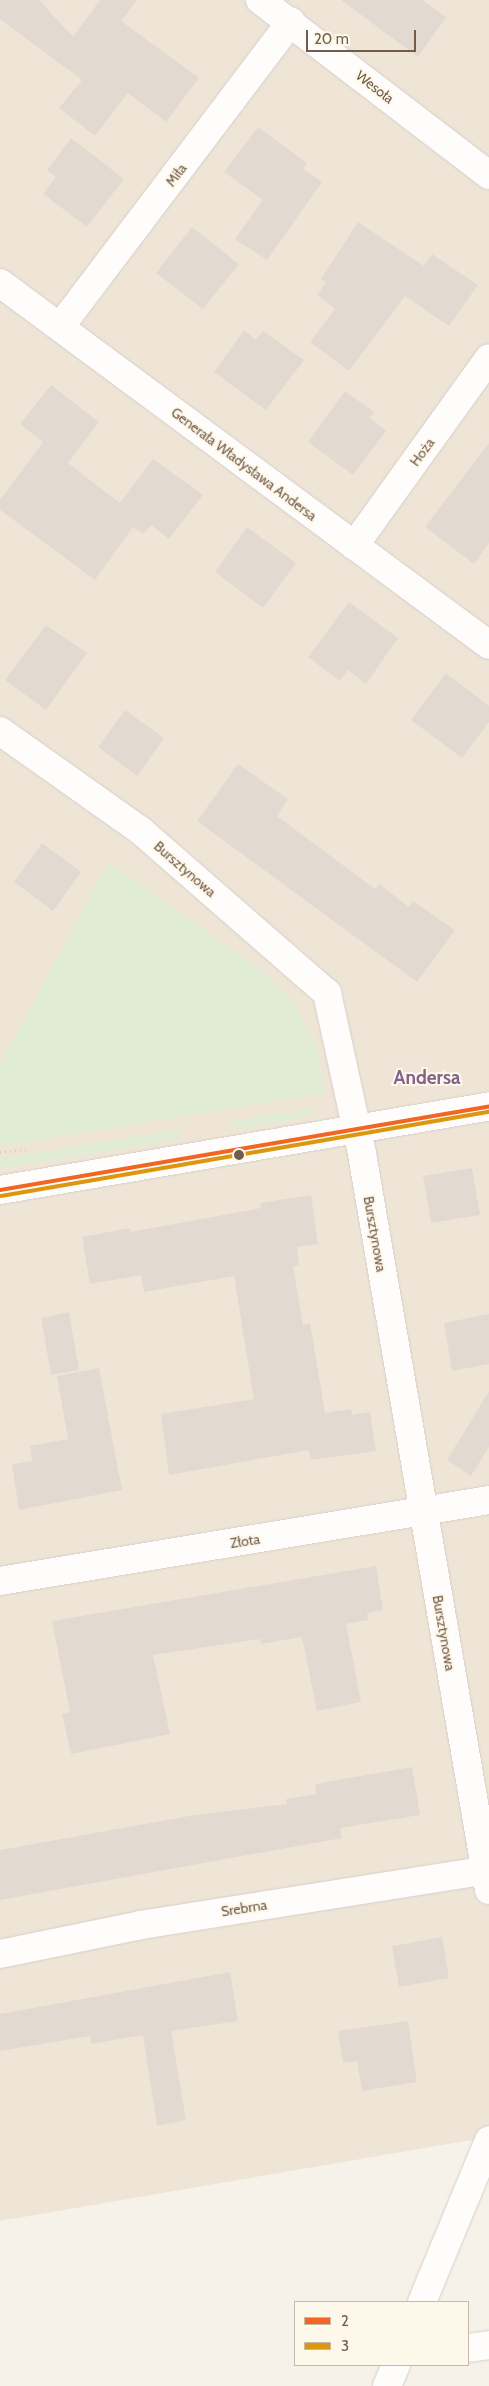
<!DOCTYPE html>
<html>
<head>
<meta charset="utf-8">
<style>
	body { margin:0 }
	#map { position:relative; width:489px; height:2386px; overflow:hidden; background:#f6f2e9; font-family:Cabin,sans-serif }
	div>[style] { position:absolute }
	[style*='--x'] { left:calc(var(--x)*1px); top:calc(var(--y)*1px); width:calc(var(--w)*1px); rotate:calc(var(--a)*1deg) }
	.residential>* { inset:0; background:#efe5d7 }
	.green>* { inset:0; background:#e1ecd4 }
	.building>* { inset:0; background:#e2dad1 }
	.path>* { height:3px; margin-top:-1.5px; transform-origin:0; background:repeating-linear-gradient(90deg,#d7d0ca 0 1px,transparent 0 5px) }
	.roads { filter:drop-shadow(0 0 1px #d5cfc8) drop-shadow(0 0 1px #d5cfc8) }
	.street>* { height:28px; margin:-14px; padding:0 14px; transform-origin:14px; border-radius:14px; background:#fefdfc }
	.bus-1>* { height:4px; margin:-2px; padding:0 2px; transform-origin:2px; border-radius:2px; background:#f26522 }
	.bus-2>* { height:4px; margin:-2px; padding:0 2px; transform-origin:2px; border-radius:2px; background:#dc970f }
	.dots>* { width:14px; height:14px; translate:-50% -50%; box-sizing:border-box; border:2px solid #fef8ea; border-radius:50% }
	span { translate:-50% -50%; white-space:nowrap; text-align:center; line-height:1.15; -webkit-text-stroke:4px #fef8ea; paint-order:stroke }
	.street-label { font-size:14px; color:#725c4b }
	.district-label { font-size:19px; color:#83638e; font-weight:700 }
	.legend { position:absolute; left:294px; top:2301px; width:175px; height:65px; box-sizing:border-box; background:#fef8ea; border:1px solid #c6baaa; margin:0; padding:6px 9px; list-style:none; font-size:15px; color:#725c4b }
	.legend li { display:flex; align-items:center; gap:10px; height:25px }
	.legend b { width:25px; border:1px solid #c6baaa }
	.scale { position:absolute; left:306px; top:30px; width:110px; height:22px; box-sizing:border-box; border:2px solid #725c4b; border-top:0; padding-left:6px; font-size:15px; line-height:18px; white-space:nowrap; color:#725c4b; -webkit-text-stroke:4px #fef8ea; paint-order:stroke }
</style>
</head>
<body>
<div id="map">
	<div class="residential">
		<i style="clip-path:polygon(0 0,489px 0,489px 2137px,0 2221px)"></i>
	</div>
	<div class="green">
		<i style="clip-path:polygon(109px 862px,262px 971px,293px 1002px,317px 1046px,325px 1093px,0 1146px,0 1064px)"></i>
		<i style="clip-path:polygon(320px 1107px,301px 1118px,235px 1130px,233px 1121px)"></i>
		<i style="clip-path:polygon(178px 1130px,180px 1139px,0 1169px,0 1159px)"></i>
	</div>
	<div class="building">
		<i style="clip-path:polygon(0 0,39px 0,73px 37px,100px 0,137px 0,121px 21px,199px 78px,166px 122px,128px 93px,95px 136px,59px 108px,82px 80px,0 19px)"></i>
		<i style="clip-path:polygon(341px 0,422px 0,446px 17px,418px 57px)"></i>
		<i style="clip-path:polygon(258px 127px,307px 163px,303px 169px,322px 182px,267px 260px,235px 239px,263px 200px,224px 172px)"></i>
		<i style="clip-path:polygon(71px 138px,124px 179px,87px 227px,43px 194px,56px 177px,47px 170px)"></i>
		<i style="clip-path:polygon(358px 222px,424px 266px,432px 254px,478px 285px,449px 326px,405px 296px,349px 371px,310px 342px,335px 309px,317px 295px,326px 282px,321px 279px)"></i>
		<i style="clip-path:polygon(192px 227px,239px 264px,203px 309px,156px 273px)"></i>
		<i style="clip-path:polygon(244px 330px,256px 340px,263px 331px,304px 360px,266px 410px,214px 372px)"></i>
		<i style="clip-path:polygon(51px 385px,99px 422px,68px 463px,120px 503px,153px 459px,203px 495px,169px 539px,151px 525px,143px 534px,133px 527px,95px 580px,0 510px,0 500px,43px 442px,20px 424px)"></i>
		<i style="clip-path:polygon(345px 391px,374px 412px,370px 418px,386px 431px,353px 475px,308px 442px)"></i>
		<i style="clip-path:polygon(489px 443px,489px 543px,474px 564px,425px 527px)"></i>
		<i style="clip-path:polygon(247px 527px,296px 563px,263px 608px,215px 572px)"></i>
		<i style="clip-path:polygon(349px 602px,398px 638px,366px 684px,348px 670px,340px 681px,308px 657px)"></i>
		<i style="clip-path:polygon(46px 625px,87px 653px,46px 710px,5px 680px)"></i>
		<i style="clip-path:polygon(446px 673px,489px 706px,489px 722px,462px 758px,411px 720px)"></i>
		<i style="clip-path:polygon(125px 710px,164px 738px,137px 776px,98px 747px)"></i>
		<i style="clip-path:polygon(238px 764px,288px 799px,277px 816px,375px 889px,379px 884px,409px 907px,413px 901px,455px 930px,417px 982px,197px 821px)"></i>
		<i style="clip-path:polygon(42px 843px,81px 872px,53px 911px,14px 882px)"></i>
		<i style="clip-path:polygon(472px 1168px,480px 1215px,431px 1223px,423px 1176px)"></i>
		<i style="clip-path:polygon(311px 1195px,318px 1244px,297px 1247px,299px 1265px,293px 1266px,303px 1325px,310px 1323px,325px 1413px,351px 1409px,352px 1415px,370px 1412px,376px 1451px,311px 1460px,309px 1450px,169px 1475px,161px 1414px,254px 1399px,234px 1276px,144px 1292px,141px 1275px,90px 1284px,82px 1237px,130px 1228px,130px 1232px,261px 1208px,260px 1203px)"></i>
		<i style="clip-path:polygon(69px 1312px,79px 1370px,51px 1375px,41px 1318px)"></i>
		<i style="clip-path:polygon(489px 1314px,489px 1364px,452px 1371px,444px 1323px)"></i>
		<i style="clip-path:polygon(99px 1368px,122px 1490px,19px 1510px,12px 1464px,32px 1461px,30px 1446px,68px 1439px,57px 1376px)"></i>
		<i style="clip-path:polygon(489px 1391px,489px 1447px,471px 1476px,447px 1460px)"></i>
		<i style="clip-path:polygon(376px 1566px,383px 1610px,367px 1613px,369px 1620px,346px 1624px,361px 1702px,317px 1711px,302px 1637px,261px 1644px,260px 1639px,153px 1655px,170px 1734px,71px 1754px,62px 1714px,70px 1712px,52px 1621px)"></i>
		<i style="clip-path:polygon(412px 1767px,420px 1815px,340px 1828px,342px 1838px,0 1900px,0 1850px,195px 1815px,287px 1804px,286px 1799px,316px 1794px,315px 1784px)"></i>
		<i style="clip-path:polygon(442px 1937px,449px 1978px,399px 1987px,392px 1946px)"></i>
		<i style="clip-path:polygon(230px 1972px,238px 2021px,171px 2031px,186px 2120px,157px 2126px,143px 2035px,91px 2044px,90px 2036px,0 2051px,0 2014px)"></i>
		<i style="clip-path:polygon(408px 2021px,417px 2082px,362px 2091px,357px 2061px,343px 2063px,338px 2031px)"></i>
	</div>
	<div class="path">
		<i style="--x:0;--y:1152;--w:29;--a:-6"></i>
	</div>
	<div class="roads">
		<div class="street">
			<i style="--x:260;--y:0;--w:288;--a:37.4"></i>
			<i style="--x:0;--y:283;--w:608;--a:36.51"></i>
			<i style="--x:60;--y:327;--w:383;--a:-52.9"></i>
			<i style="--x:354;--y:546;--w:231;--a:-54.3"></i>
			<i style="--x:0;--y:731;--w:173;--a:35.3"></i>
			<i style="--x:141;--y:831;--w:247;--a:41.1"></i>
			<i style="--x:327;--y:993;--w:165;--a:77.7"></i>
			<i style="--x:362;--y:1154;--w:747;--a:80.21"></i>
			<i style="--x:0;--y:1190;--w:496;--a:-9.7"></i>
			<i style="--x:0;--y:1581;--w:496;--a:-9.4"></i>
			<i style="--x:0;--y:1954;--w:144;--a:-11.6"></i>
			<i style="--x:141;--y:1925;--w:352;--a:-9"></i>
			<i style="--x:422;--y:2302;--w:175;--a:-67.5"></i>
			<i style="--x:468;--y:2348;--w:21;--a:-8"></i>
			<i style="--x:387;--y:2386;--w:23;--a:-67"></i>
		</div>
	</div>
	<div class="bus-1">
		<i style="--x:0;--y:1190;--w:496;--a:-9.7"></i>
	</div>
	<div class="bus-2">
		<i style="--x:1;--y:1196;--w:495;--a:-9.8"></i>
	</div>
	<div class="dots">
		<i style="left:239px;top:1155px;background:#725c4b"></i>
	</div>
	<div class="street-label">
		<span style="left:375px;top:87px;rotate:38deg">Wesoła</span>
		<span style="left:176px;top:175px;rotate:-53deg">Miła</span>
		<span style="left:422px;top:452px;rotate:-54deg">Hoża</span>
		<span style="left:244px;top:464px;rotate:37deg">Generała Władysława Andersa</span>
		<span style="left:185px;top:869px;rotate:41deg">Bursztynowa</span>
		<span style="left:375px;top:1234px;rotate:80deg">Bursztynowa</span>
		<span style="left:245px;top:1541px;rotate:-9deg">Złota</span>
		<span style="left:444px;top:1633px;rotate:80deg">Bursztynowa</span>
		<span style="left:244px;top:1908px;rotate:-9deg">Srebrna</span>
	</div>
	<div class="district-label">
		<span style="left:427px;top:1078px">Andersa</span>
	</div>
	<ul class="legend">
	<li><b style="height:6px;background:#f26522"></b>2</li>
	<li><b style="height:6px;background:#dc970f"></b>3</li>
	</ul>
	<div class="scale">20 m</div>
</div>
</body>
</html>
